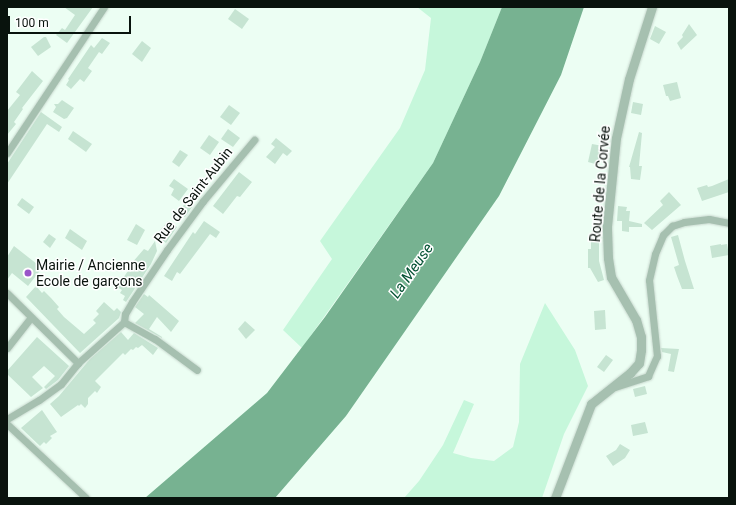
<!DOCTYPE html>
<html>
<head>
<meta charset="utf-8">
<style>
	body { margin:0 }
	#map { position:relative; width:736px; height:505px; overflow:hidden; background:#ecfef3; font-family:Roboto,sans-serif }
	div>[style] { position:absolute }
	[style*='--x'] { left:calc(var(--x)*1px); top:calc(var(--y)*1px); width:calc(var(--w)*1px); rotate:calc(var(--a)*1deg) }
	.green>* { inset:0; background:#c6f7db }
	.water>* { inset:0; background:#77b291 }
	.building>* { inset:0; background:#c6e4d2 }
	.roads { filter:drop-shadow(0 0 1px #c8d8ce) drop-shadow(0 0 1px #c8d8ce) }
	.minor>* { height:7px; margin:-3.5px; padding:0 3.5px; transform-origin:3.5px; border-radius:3.5px; background:#a6c0b0 }
	.tertiary>* { height:9px; margin:-4.5px; padding:0 4.5px; transform-origin:4.5px; border-radius:4.5px; background:#a6c0b0 }
	.dots>* { width:11px; height:11px; translate:-50% -50%; box-sizing:border-box; border:2px solid #fff; border-radius:50% }
	span { translate:-50% -50%; white-space:nowrap; text-align:center; line-height:1.15; -webkit-text-stroke:3px #fff; paint-order:stroke }
	.street-label { font-size:14px; color:#09130d }
	.poi-label { font-size:14px; color:#09130d }
	.left { translate:0 -50%; text-align:left }
	.water-label { font-size:15px; color:#035132; font-style:italic }
	.frame { position:absolute; inset:0; border:8px solid #09130d; pointer-events:none }
	.scale { position:absolute; left:8px; top:16px; width:123px; height:18px; box-sizing:border-box; border:2px solid #09130d; border-top:0; padding-left:5px; font-size:12px; line-height:14px; white-space:nowrap; color:#09130d; -webkit-text-stroke:3px #fff; paint-order:stroke }
</style>
</head>
<body>
<div id="map">
	<div class="green">
		<i style="clip-path:polygon(417px 7px,502px 7px,480px 62px,433px 163px,302px 348px,283px 330px,332px 259px,320px 241px,400px 128px,425px 70px,431px 18px)"></i>
		<i style="clip-path:polygon(545px 303px,575px 350px,588px 386px,564px 434px,542px 498px,404px 498px,419px 481px,443px 445px,464px 400px,474px 404px,453px 453px,471px 458px,494px 461px,513px 447px,519px 422px,520px 364px)"></i>
	</div>
	<div class="water">
		<i style="clip-path:polygon(502px 7px,584px 7px,561px 75px,499px 196px,346px 416px,275px 498px,145px 498px,267px 393px,325px 317px,433px 163px,480px 62px)"></i>
	</div>
	<div class="building">
		<i style="clip-path:polygon(64px 7px,93px 7px,67px 43px,56px 35px,62px 28px,65px 30px,75px 15px)"></i>
		<i style="clip-path:polygon(235px 9px,249px 19px,242px 29px,228px 19px)"></i>
		<i style="clip-path:polygon(689px 24px,697px 35px,681px 50px,677px 43px,683px 37px,682px 35px)"></i>
		<i style="clip-path:polygon(655px 26px,666px 32px,659px 44px,650px 39px)"></i>
		<i style="clip-path:polygon(44px 37px,46px 37px,51px 47px,38px 56px,31px 47px)"></i>
		<i style="clip-path:polygon(102px 38px,110px 43px,102px 54px,99px 52px,88px 68px,92px 71px,84px 82px,80px 79px,71px 89px,66px 85px,69px 80px,68px 79px,91px 45px,94px 48px)"></i>
		<i style="clip-path:polygon(142px 41px,151px 48px,142px 62px,132px 54px)"></i>
		<i style="clip-path:polygon(32px 71px,43px 81px,22px 108px,23px 109px,14px 122px,16px 124px,7px 135px,7px 111px,20px 95px,16px 92px)"></i>
		<i style="clip-path:polygon(677px 82px,681px 98px,670px 101px,668px 96px,666px 96px,663px 85px)"></i>
		<i style="clip-path:polygon(62px 100px,74px 108px,67px 118px,64px 119px,53px 112px,56px 107px,54px 104px,58px 104px)"></i>
		<i style="clip-path:polygon(633px 102px,643px 104px,641px 115px,631px 113px)"></i>
		<i style="clip-path:polygon(229px 105px,240px 113px,231px 125px,220px 117px)"></i>
		<i style="clip-path:polygon(41px 112px,62px 127px,59px 132px,47px 124px,7px 184px,7px 164px)"></i>
		<i style="clip-path:polygon(228px 129px,240px 138px,233px 147px,221px 139px)"></i>
		<i style="clip-path:polygon(73px 131px,92px 144px,86px 152px,68px 139px)"></i>
		<i style="clip-path:polygon(639px 132px,642px 133px,639px 166px,642px 166px,640px 180px,631px 179px,630px 167px,629px 167px)"></i>
		<i style="clip-path:polygon(209px 135px,219px 142px,210px 155px,200px 148px)"></i>
		<i style="clip-path:polygon(276px 138px,292px 151px,287px 156px,283px 153px,275px 164px,266px 157px,275px 147px,271px 144px)"></i>
		<i style="clip-path:polygon(592px 144px,603px 146px,599px 165px,588px 162px)"></i>
		<i style="clip-path:polygon(180px 150px,188px 155px,179px 167px,172px 162px)"></i>
		<i style="clip-path:polygon(239px 172px,252px 182px,240px 197px,237px 196px,223px 214px,213px 206px)"></i>
		<i style="clip-path:polygon(174px 179px,188px 189px,179px 201px,171px 195px,174px 189px,169px 186px)"></i>
		<i style="clip-path:polygon(729px 179px,729px 192px,702px 201px,697px 188px,707px 185px,708px 187px,712px 186px)"></i>
		<i style="clip-path:polygon(669px 192px,681px 205px,652px 230px,644px 223px,663px 205px,660px 201px)"></i>
		<i style="clip-path:polygon(22px 198px,34px 207px,29px 214px,17px 205px)"></i>
		<i style="clip-path:polygon(185px 203px,192px 207px,185px 217px,179px 213px)"></i>
		<i style="clip-path:polygon(618px 206px,627px 207px,626px 211px,630px 211px,629px 221px,642px 224px,642px 227px,629px 227px,629px 232px,622px 231px,622px 221px,617px 221px)"></i>
		<i style="clip-path:polygon(168px 221px,177px 227px,166px 243px,156px 235px)"></i>
		<i style="clip-path:polygon(204px 221px,220px 232px,216px 238px,210px 234px,180px 274px,177px 272px,172px 281px,164px 276px,193px 232px,195px 234px)"></i>
		<i style="clip-path:polygon(136px 224px,145px 230px,137px 245px,127px 240px)"></i>
		<i style="clip-path:polygon(70px 229px,87px 241px,82px 250px,65px 238px)"></i>
		<i style="clip-path:polygon(49px 234px,56px 239px,50px 248px,43px 242px)"></i>
		<i style="clip-path:polygon(678px 235px,685px 261px,694px 289px,682px 289px,677px 276px,674px 267px,679px 265px,671px 237px)"></i>
		<i style="clip-path:polygon(155px 241px,157px 251px,151px 264px,126px 302px,123px 300px,125px 296px,120px 293px,122px 290px,117px 287px,132px 265px,131px 264px,144px 249px,148px 251px)"></i>
		<i style="clip-path:polygon(591px 241px,599px 241px,599px 261px,604px 280px,598px 282px,590px 268px,588px 268px,588px 249px,591px 249px)"></i>
		<i style="clip-path:polygon(721px 244px,721px 245px,727px 244px,729px 255px,712px 258px,710px 246px)"></i>
		<i style="clip-path:polygon(14px 246px,42px 268px,28px 286px,12px 273px,7px 280px,7px 257px)"></i>
		<i style="clip-path:polygon(36px 286px,42px 293px,44px 291px,51px 298px,59px 307px,57px 309px,64px 317px,84px 334px,96px 323px,93px 320px,99px 314px,96px 311px,104px 302px,114px 311px,117px 308px,121px 312px,119px 318px,80px 353px,26px 297px)"></i>
		<i style="clip-path:polygon(144px 294px,148px 297px,149px 295px,179px 321px,171px 332px,157px 317px,149px 329px,162px 337px,162px 338px,135px 323px,144px 314px,135px 307px)"></i>
		<i style="clip-path:polygon(605px 310px,606px 329px,595px 330px,594px 311px)"></i>
		<i style="clip-path:polygon(245px 321px,255px 330px,246px 339px,238px 329px)"></i>
		<i style="clip-path:polygon(121px 332px,128px 340px,134px 333px,158px 348px,153px 355px,142px 345px,138px 348px,136px 347px,133px 350px,131px 349px,125px 355px,123px 353px,95px 381px,101px 387px,97px 393px,95px 391px,88px 398px,88px 404px,85px 408px,81px 404px,79px 406px,78px 405px,61px 417px,50px 404px,59px 396px,90px 359px)"></i>
		<i style="clip-path:polygon(37px 337px,69px 366px,58px 380px,46px 389px,44px 387px,55px 376px,44px 366px,32px 377px,43px 388px,31px 397px,7px 374px,7px 371px)"></i>
		<i style="clip-path:polygon(661px 348px,679px 349px,674px 372px,668px 371px,671px 354px,662px 352px)"></i>
		<i style="clip-path:polygon(606px 355px,613px 360px,604px 372px,597px 367px)"></i>
		<i style="clip-path:polygon(645px 386px,647px 394px,635px 397px,633px 389px)"></i>
		<i style="clip-path:polygon(42px 410px,57px 432px,50px 436px,52px 438px,46px 444px,44px 442px,40px 446px,21px 428px)"></i>
		<i style="clip-path:polygon(645px 422px,648px 433px,633px 436px,631px 425px)"></i>
		<i style="clip-path:polygon(620px 444px,630px 450px,625px 458px,613px 466px,606px 456px,616px 450px)"></i>
	</div>
	<div class="roads">
		<div class="minor">
			<i style="--x:7;--y:153;--w:175;--a:-56.4"></i>
			<i style="--x:7;--y:293;--w:100;--a:44.6"></i>
			<i style="--x:124;--y:322;--w:35;--a:29"></i>
			<i style="--x:155;--y:339;--w:52;--a:36.4"></i>
			<i style="--x:7;--y:348;--w:39;--a:-52"></i>
			<i style="--x:615;--y:387;--w:35;--a:-18"></i>
			<i style="--x:648;--y:376;--w:22;--a:-66"></i>
			<i style="--x:657;--y:356;--w:76;--a:-96"></i>
			<i style="--x:649;--y:280;--w:27;--a:-77"></i>
			<i style="--x:655;--y:254;--w:21;--a:-67"></i>
			<i style="--x:663;--y:235;--w:13;--a:-45"></i>
			<i style="--x:672;--y:226;--w:13;--a:-18"></i>
			<i style="--x:684;--y:222;--w:25;--a:-7"></i>
			<i style="--x:709;--y:219;--w:20;--a:11"></i>
			<i style="--x:7;--y:419;--w:37;--a:-31"></i>
			<i style="--x:39;--y:400;--w:27;--a:-36"></i>
			<i style="--x:61;--y:384;--w:27;--a:-51"></i>
			<i style="--x:78;--y:363;--w:62;--a:-41.7"></i>
			<i style="--x:124;--y:322;--w:8;--a:-83"></i>
			<i style="--x:125;--y:314;--w:14;--a:-60"></i>
			<i style="--x:132;--y:302;--w:63;--a:-56.1"></i>
			<i style="--x:167;--y:250;--w:61;--a:-53.7"></i>
			<i style="--x:203;--y:201;--w:80;--a:-50.1"></i>
			<i style="--x:7;--y:424;--w:108;--a:43.1"></i>
		</div>
		<div class="tertiary">
			<i style="--x:555;--y:498;--w:101;--a:-69"></i>
			<i style="--x:591;--y:404;--w:50;--a:-38.5"></i>
			<i style="--x:630;--y:373;--w:13;--a:-48"></i>
			<i style="--x:639;--y:363;--w:13;--a:-81"></i>
			<i style="--x:641;--y:350;--w:13;--a:-90"></i>
			<i style="--x:641;--y:337;--w:18;--a:-106"></i>
			<i style="--x:636;--y:320;--w:50;--a:-120.2"></i>
			<i style="--x:611;--y:277;--w:19;--a:-99"></i>
			<i style="--x:608;--y:258;--w:32;--a:-92"></i>
			<i style="--x:607;--y:226;--w:88;--a:-84.2"></i>
			<i style="--x:616;--y:138;--w:60;--a:-77.6"></i>
			<i style="--x:629;--y:79;--w:76;--a:-72.3"></i>
		</div>
	</div>
	<div class="dots">
		<i style="left:28px;top:273px;background:#9a54c9"></i>
	</div>
	<div class="street-label">
		<span style="left:600px;top:184px;rotate:-85deg">Route de la Corvée</span>
		<span style="left:193px;top:195px;rotate:-52deg">Rue de Saint-Aubin</span>
	</div>
	<div class="poi-label">
		<span class="left" style="left:36px;top:273px">Mairie / Ancienne<br>Ecole de garçons</span>
	</div>
	<div class="water-label">
		<span style="left:412px;top:271px;rotate:-55deg">La Meuse</span>
	</div>
	<div class="frame"></div>
	<div class="scale">100 m</div>
</div>
</body>
</html>
